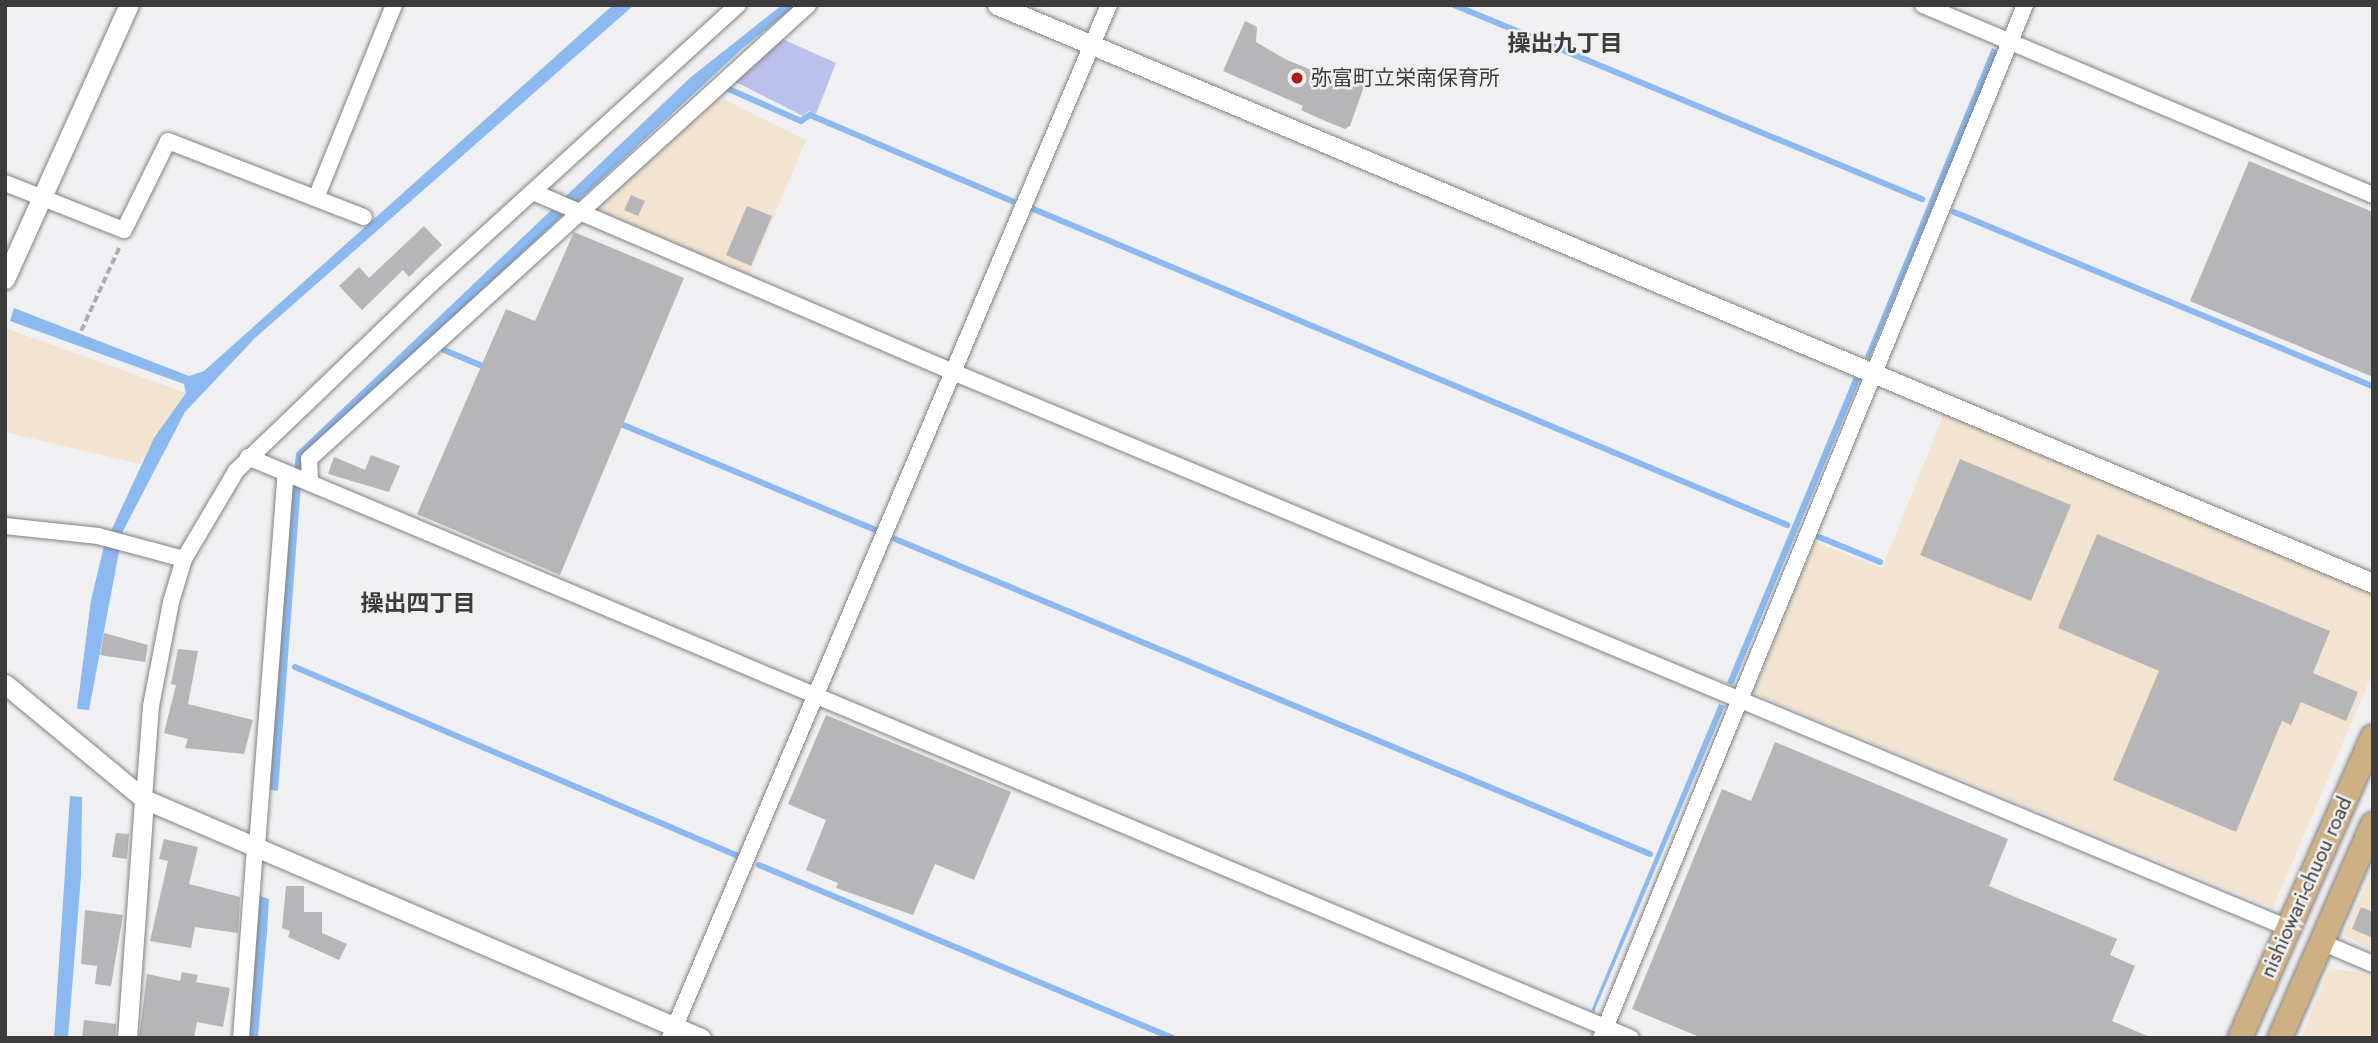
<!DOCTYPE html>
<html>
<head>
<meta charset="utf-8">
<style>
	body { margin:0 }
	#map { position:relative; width:2378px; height:1043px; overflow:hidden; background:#f0f0f2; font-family:Jost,"Noto Sans JP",sans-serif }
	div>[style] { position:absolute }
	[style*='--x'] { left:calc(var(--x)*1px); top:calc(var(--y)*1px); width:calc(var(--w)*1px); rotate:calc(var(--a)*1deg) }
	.industrial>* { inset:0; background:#f3e4d1 }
	.green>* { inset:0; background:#bac1ea }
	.water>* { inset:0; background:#8bb9f0 }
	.stream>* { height:6px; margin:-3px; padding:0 3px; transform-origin:3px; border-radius:3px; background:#8bb9f0 }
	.building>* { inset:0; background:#b6b6b8 }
	.path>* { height:3.5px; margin-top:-1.75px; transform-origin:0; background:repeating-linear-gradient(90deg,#aeaeb0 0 7px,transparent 0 10.5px) }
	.roads { filter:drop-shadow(0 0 2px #818182) drop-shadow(0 0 2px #818182) }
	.minor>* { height:16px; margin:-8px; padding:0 8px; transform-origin:8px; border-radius:8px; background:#fff }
	.tertiary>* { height:19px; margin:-9.5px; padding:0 9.5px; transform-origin:9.5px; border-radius:9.5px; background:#fff }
	.primary>* { height:24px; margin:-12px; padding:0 12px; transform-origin:12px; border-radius:12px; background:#ceb085 }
	.dots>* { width:19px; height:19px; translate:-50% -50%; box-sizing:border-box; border:4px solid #f0f0f2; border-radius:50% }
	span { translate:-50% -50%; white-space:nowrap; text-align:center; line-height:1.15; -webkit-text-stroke:5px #f0f0f2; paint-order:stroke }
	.poi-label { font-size:21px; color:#3c3c3c }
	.left { translate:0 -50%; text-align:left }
	.street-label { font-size:21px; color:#3c3c3c }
	.neighbourhood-label { font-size:23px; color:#3c3c3c; font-weight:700 }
	.frame { position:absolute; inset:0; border:7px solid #3c3c3c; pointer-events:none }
</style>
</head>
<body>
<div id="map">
	<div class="industrial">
		<i style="clip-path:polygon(717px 96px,806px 140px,748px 278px,596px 210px,595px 202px)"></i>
		<i style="clip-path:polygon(5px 328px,186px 393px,139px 464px,5px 432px)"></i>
		<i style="clip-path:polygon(1944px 413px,2373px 594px,2373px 672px,2273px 908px,1753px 693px,1815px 542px,1882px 568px)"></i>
		<i style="clip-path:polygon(2373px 870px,2373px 951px,2344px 935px)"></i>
		<i style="clip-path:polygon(2330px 968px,2373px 975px,2373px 1038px,2301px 1038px)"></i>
	</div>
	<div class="green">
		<i style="clip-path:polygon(778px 37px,836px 63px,816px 114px,808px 111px,803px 116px,730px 79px)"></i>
	</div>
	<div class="water">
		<i style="clip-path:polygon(613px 5px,634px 5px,255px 338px,185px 412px,123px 531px,89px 710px,77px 709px,91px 600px,104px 546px,154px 438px,186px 393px,184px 384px,10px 321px,14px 308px,189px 376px,204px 371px)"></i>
		<i style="clip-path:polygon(782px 5px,796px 5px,743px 48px,303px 456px,278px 791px,266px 789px,296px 453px,691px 77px)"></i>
		<i style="clip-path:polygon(1992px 48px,1998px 51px,1869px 359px,1865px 357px)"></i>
		<i style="clip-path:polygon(1854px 377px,1860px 379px,1733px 685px,1727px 683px)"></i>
		<i style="clip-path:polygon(1719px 704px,1725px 706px,1594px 1012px,1591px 1011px)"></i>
		<i style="clip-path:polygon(70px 796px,82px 797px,81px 876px,68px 1038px,54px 1038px)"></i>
		<i style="clip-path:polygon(257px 895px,269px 899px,267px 932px,258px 1038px,246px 1038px)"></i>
	</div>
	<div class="stream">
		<i style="--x:1454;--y:5;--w:507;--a:22.52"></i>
		<i style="--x:724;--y:87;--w:84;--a:23.8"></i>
		<i style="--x:801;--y:121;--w:11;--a:-34"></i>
		<i style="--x:810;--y:115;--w:220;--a:23.1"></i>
		<i style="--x:1031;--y:208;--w:820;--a:22.75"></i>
		<i style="--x:1954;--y:212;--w:454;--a:22.6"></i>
		<i style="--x:444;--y:350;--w:47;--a:22.7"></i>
		<i style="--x:616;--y:422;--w:282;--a:22.6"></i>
		<i style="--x:1819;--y:537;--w:66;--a:22.3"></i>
		<i style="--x:895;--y:539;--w:818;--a:22.65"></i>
		<i style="--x:295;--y:667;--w:483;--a:23.1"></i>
		<i style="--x:759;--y:865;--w:448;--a:22.7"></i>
	</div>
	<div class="building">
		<i style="clip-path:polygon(1245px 21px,1257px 27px,1256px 42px,1285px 59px,1326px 76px,1342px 67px,1367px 78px,1350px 126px,1345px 129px,1318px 118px,1301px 110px,1303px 106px,1223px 71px)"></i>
		<i style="clip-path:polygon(2249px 161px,2373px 212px,2373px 377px,2190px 301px)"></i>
		<i style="clip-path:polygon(631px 195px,645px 201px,638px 216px,624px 210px)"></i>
		<i style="clip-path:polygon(747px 206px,772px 216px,751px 266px,726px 255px)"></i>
		<i style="clip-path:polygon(424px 226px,442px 245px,409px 277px,403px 270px,362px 310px,339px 286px,359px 267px,369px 278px)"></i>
		<i style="clip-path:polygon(574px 232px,684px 278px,560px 575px,417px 514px,506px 309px,535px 321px)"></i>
		<i style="clip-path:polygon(371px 455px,400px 466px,389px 492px,328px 474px,334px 457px,365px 470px)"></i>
		<i style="clip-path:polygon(1960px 459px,2071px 505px,2031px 601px,1920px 555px)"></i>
		<i style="clip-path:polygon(2097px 534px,2330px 631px,2313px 673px,2358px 692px,2346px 721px,2301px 702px,2291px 725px,2282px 721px,2236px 832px,2113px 780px,2159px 671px,2058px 628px)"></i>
		<i style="clip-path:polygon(104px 633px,148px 645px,145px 662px,100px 655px)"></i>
		<i style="clip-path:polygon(178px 649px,198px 651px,188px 704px,253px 720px,244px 754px,185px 748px,188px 739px,164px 733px,176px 685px,171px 684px)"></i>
		<i style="clip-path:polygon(826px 715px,1011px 792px,974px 880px,935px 864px,913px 915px,836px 888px,838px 883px,806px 870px,826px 820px,788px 804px)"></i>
		<i style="clip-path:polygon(1775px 742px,2008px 839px,1989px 886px,2117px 939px,2110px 955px,2135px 966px,2112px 1021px,2152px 1038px,1702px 1038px,1632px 1009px,1722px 789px,1751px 801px)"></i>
		<i style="clip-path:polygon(116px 833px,129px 834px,127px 859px,112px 857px)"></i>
		<i style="clip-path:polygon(164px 839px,198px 847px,189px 884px,240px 897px,238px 933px,195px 927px,191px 948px,150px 941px,168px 861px,159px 859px)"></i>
		<i style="clip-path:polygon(286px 886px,304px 886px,304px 912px,322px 912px,322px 933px,347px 944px,339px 960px,288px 937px,290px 931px,282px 928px)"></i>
		<i style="clip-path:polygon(2361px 907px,2373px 912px,2373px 938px,2352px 929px)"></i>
		<i style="clip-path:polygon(85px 910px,123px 915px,111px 986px,95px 984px,97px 966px,81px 964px)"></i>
		<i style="clip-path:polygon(182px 972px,198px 975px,196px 982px,230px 988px,223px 1027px,197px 1022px,194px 1038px,139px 1038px,147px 974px,180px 981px)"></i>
		<i style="clip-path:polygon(84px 1020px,116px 1024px,115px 1038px,82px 1038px)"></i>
	</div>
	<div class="path">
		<i style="--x:81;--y:331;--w:94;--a:-65.4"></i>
	</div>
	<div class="roads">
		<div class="minor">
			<i style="--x:1923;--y:5;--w:488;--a:22.9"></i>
			<i style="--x:5;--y:183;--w:128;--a:21.6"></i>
			<i style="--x:124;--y:230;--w:99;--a:-63.7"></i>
			<i style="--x:168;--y:141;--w:210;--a:21.2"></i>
			<i style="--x:533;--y:192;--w:457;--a:23.2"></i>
			<i style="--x:953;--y:372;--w:1446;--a:22.61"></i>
			<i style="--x:316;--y:198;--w:208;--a:-68"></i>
			<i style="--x:248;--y:457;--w:1500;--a:22.79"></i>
			<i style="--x:310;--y:483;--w:24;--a:-92"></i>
			<i style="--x:309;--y:459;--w:675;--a:-42.3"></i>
			<i style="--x:5;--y:526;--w:94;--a:6.1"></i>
			<i style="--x:98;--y:536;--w:89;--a:15"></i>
			<i style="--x:144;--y:799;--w:93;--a:-85.7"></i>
			<i style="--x:151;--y:706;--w:106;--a:-79.1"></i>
			<i style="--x:171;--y:602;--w:45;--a:-73.2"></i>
			<i style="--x:184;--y:559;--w:102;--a:-59.4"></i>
			<i style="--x:236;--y:471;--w:269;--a:-43.8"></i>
			<i style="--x:430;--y:285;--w:416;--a:-42.3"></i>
			<i style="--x:257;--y:846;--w:374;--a:-85.6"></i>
			<i style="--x:2321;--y:942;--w:56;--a:22.9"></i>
			<i style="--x:241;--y:1038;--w:193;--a:-85.8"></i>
			<i style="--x:670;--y:1038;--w:1122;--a:-66.98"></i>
			<i style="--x:1601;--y:1038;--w:1117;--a:-67.68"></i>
		</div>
		<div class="tertiary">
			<i style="--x:997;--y:5;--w:1492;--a:22.79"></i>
			<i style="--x:5;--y:279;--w:301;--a:-65.7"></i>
			<i style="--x:5;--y:684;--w:180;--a:39.6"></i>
			<i style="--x:144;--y:799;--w:606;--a:23.22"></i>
			<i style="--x:127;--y:1038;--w:240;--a:-85.9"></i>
		</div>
		<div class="primary">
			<i style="--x:2240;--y:1038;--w:329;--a:-66.2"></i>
			<i style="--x:2280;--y:1038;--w:233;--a:-66.5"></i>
		</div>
	</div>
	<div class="dots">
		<i style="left:1297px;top:78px;background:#ae1d1e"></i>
	</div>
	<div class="poi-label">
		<span class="left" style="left:1311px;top:78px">弥富町立栄南保育所</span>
	</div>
	<div class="street-label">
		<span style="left:2306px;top:887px;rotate:-66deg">nishiowari-chuou road</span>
	</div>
	<div class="neighbourhood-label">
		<span style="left:1565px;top:43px">操出九丁目</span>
		<span style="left:418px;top:603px">操出四丁目</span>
	</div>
	<div class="frame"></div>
</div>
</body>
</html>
